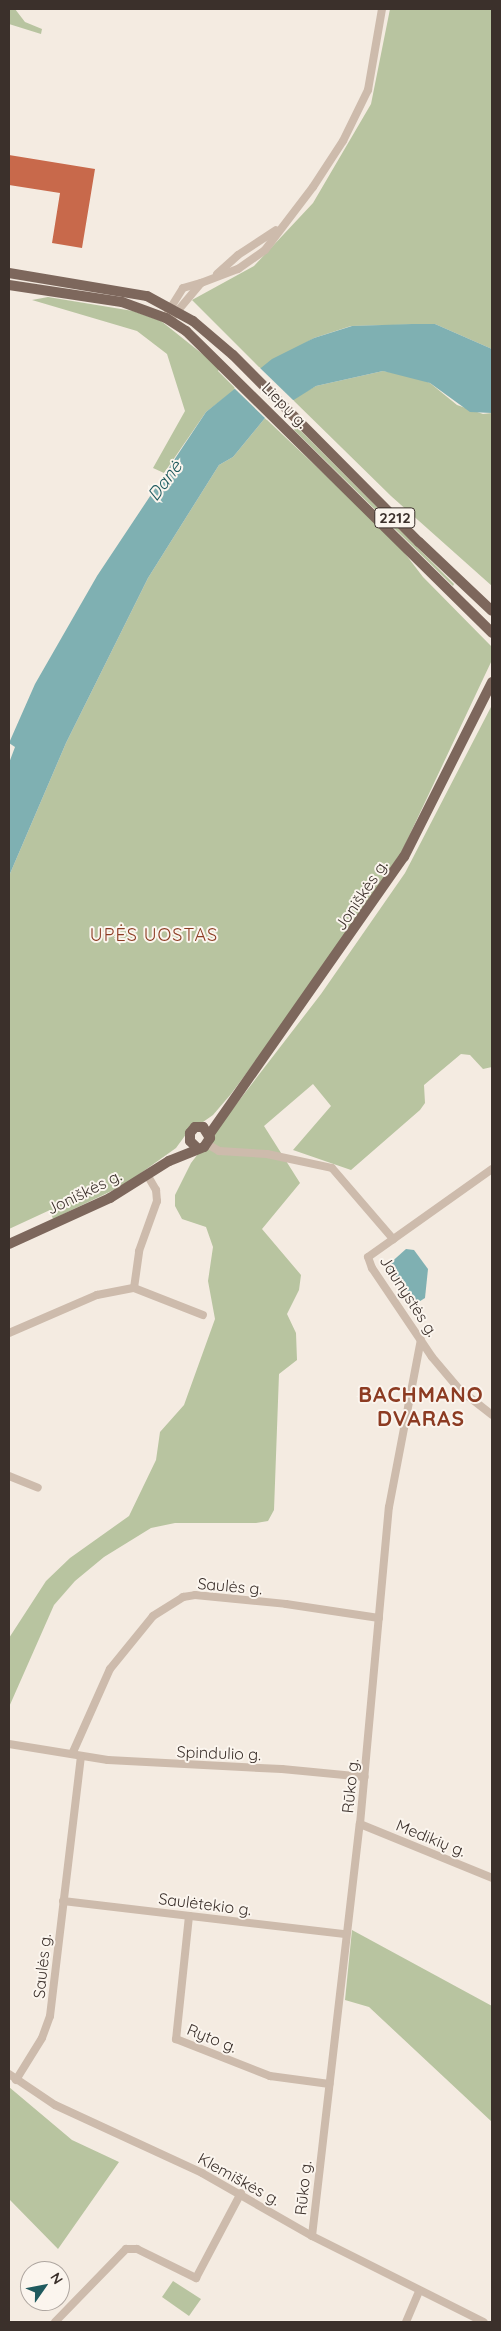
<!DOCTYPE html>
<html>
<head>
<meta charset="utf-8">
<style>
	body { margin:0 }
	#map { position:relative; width:501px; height:2331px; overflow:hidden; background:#f4ebe1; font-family:Quicksand,sans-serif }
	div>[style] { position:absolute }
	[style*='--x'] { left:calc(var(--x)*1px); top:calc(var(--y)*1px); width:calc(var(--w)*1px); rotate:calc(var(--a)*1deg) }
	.green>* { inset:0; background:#b8c4a0 }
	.water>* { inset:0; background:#7fb0b2 }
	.pier>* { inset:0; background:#f4ebe1 }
	.building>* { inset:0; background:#c8694b }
	.minor>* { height:8px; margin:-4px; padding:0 4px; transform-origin:4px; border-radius:4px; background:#cdbbac }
	.major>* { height:10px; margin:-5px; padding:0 5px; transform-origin:5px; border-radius:5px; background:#7d675c }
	span { translate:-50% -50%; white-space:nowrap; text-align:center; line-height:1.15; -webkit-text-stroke:4px #fbf5ee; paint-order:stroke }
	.shield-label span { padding:1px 4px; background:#fbf5ee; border:1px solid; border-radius:4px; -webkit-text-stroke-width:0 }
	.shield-label { font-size:15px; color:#3b302b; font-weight:700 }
	.street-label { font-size:16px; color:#3b302b }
	.water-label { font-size:18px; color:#1f5a5e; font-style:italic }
	.neighbourhood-label { font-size:18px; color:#8c3b22; letter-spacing:1px }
	.district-label { font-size:21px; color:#8c3b22; font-weight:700; letter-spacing:1px }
	.frame { position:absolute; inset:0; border:10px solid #3b302b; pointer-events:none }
	.north { position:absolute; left:20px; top:2261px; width:50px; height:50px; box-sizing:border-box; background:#fbf5ee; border:1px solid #aea6a0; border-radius:50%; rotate:57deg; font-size:14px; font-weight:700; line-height:20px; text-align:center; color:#3b302b }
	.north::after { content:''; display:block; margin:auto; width:18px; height:22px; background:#1f5a5e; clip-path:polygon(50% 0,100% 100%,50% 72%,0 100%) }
</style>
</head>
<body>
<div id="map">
	<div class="green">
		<i style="clip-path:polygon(9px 9px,15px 9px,25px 22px,42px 29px,41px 34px,9px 24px)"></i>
		<i style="clip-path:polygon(390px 9px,492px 9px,492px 349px,435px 324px,351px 326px,314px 338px,261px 369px,192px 300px,254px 266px,313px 203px,371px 104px)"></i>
		<i style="clip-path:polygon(48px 297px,133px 311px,161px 321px,220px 368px,218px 371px,236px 389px,206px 412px,164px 473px,153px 468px,185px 411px,167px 354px,137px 331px,32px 300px)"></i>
		<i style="clip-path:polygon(383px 371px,413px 376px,430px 383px,457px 405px,483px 414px,492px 413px,492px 586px,391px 496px,292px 399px,316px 386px)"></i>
		<i style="clip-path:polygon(265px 418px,397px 543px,423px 577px,492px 647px,492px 660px,402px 851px,303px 997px,231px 1094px,213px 1115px,203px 1122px,195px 1122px,176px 1148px,124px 1185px,53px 1219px,50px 1210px,9px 1229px,9px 876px,66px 743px,148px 578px,219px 465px,233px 457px)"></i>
		<i style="clip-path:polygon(297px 427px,454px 584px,453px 586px,294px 430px)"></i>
		<i style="clip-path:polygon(492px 705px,492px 1067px,483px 1069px,470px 1055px,461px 1054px,424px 1085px,425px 1103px,420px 1110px,351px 1170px,293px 1150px,331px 1106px,313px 1084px,264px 1126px,300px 1183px,262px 1229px,301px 1275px,299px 1290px,287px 1314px,296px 1333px,297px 1360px,279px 1374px,274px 1510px,268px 1521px,256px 1523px,175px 1523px,151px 1528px,104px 1557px,75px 1581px,54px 1605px,9px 1707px,9px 1638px,46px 1581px,70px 1558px,129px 1516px,156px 1460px,160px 1432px,184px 1405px,215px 1319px,208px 1281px,213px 1247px,206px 1227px,182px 1219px,175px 1206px,175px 1195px,191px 1163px,321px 994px,405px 873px)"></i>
		<i style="clip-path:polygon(352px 1930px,492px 2006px,492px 2122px,369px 2007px,345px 2000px)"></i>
		<i style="clip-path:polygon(9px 2087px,72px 2140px,119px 2162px,58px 2249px,9px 2199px)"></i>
		<i style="clip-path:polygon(173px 2281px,201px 2299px,189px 2316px,162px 2297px)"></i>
	</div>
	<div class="water">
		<i style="clip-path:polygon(412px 324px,435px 324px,492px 349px,492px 413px,470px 412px,430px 383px,383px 371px,316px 386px,265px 418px,233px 457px,219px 465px,148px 578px,66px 743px,9px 876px,9px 763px,15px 747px,9px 743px,35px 684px,97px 576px,206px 412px,272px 359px,314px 338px,352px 326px)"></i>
		<i style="clip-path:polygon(406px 1249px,414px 1250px,428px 1269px,425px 1298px,417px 1303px,387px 1266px)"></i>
	</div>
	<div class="pier">
		<i style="clip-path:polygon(259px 367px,294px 401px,267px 420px,234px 388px)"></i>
	</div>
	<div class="building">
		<i style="clip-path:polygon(9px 155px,95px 169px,82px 248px,52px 243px,60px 193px,9px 185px)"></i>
	</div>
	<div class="minor">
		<i style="--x:217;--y:274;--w:28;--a:-42"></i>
		<i style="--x:238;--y:255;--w:45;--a:-33.3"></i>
		<i style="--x:168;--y:312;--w:28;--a:-58"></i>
		<i style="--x:183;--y:288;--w:19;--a:-16"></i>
		<i style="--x:170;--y:320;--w:48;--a:-50"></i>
		<i style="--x:201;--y:283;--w:40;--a:-21"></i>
		<i style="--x:238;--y:269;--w:33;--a:-35"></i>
		<i style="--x:265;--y:250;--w:79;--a:-52.7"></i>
		<i style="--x:313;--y:187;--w:55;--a:-56.9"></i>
		<i style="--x:343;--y:141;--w:57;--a:-63.9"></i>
		<i style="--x:368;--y:90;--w:82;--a:-80.2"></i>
		<i style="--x:207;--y:1144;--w:14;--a:30"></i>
		<i style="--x:219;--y:1151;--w:48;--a:3.6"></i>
		<i style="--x:267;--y:1154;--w:66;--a:12.2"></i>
		<i style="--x:332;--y:1168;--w:94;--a:49.3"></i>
		<i style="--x:492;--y:1169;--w:152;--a:144.6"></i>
		<i style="--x:368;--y:1257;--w:12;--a:70"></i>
		<i style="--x:372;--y:1268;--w:107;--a:56"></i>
		<i style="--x:432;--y:1357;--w:42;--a:49.8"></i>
		<i style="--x:459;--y:1389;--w:42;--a:38.2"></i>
		<i style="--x:134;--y:1288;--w:37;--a:-82"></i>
		<i style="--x:139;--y:1251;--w:53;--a:-70.2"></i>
		<i style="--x:157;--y:1201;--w:11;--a:-95"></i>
		<i style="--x:156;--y:1190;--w:16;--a:-120"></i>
		<i style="--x:9;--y:1333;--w:96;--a:-23.4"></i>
		<i style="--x:97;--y:1295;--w:38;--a:-11"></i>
		<i style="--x:134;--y:1288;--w:74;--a:21.4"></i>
		<i style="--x:9;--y:1476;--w:31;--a:22"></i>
		<i style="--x:9;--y:1744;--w:100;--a:9.2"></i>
		<i style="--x:108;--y:1760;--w:174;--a:3"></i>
		<i style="--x:282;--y:1769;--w:83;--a:5.5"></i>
		<i style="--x:73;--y:1752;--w:91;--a:-66"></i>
		<i style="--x:110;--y:1669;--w:68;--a:-50.9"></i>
		<i style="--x:153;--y:1616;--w:36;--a:-32"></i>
		<i style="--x:183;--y:1597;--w:12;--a:-9"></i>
		<i style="--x:195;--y:1595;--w:91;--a:5.6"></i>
		<i style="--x:286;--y:1604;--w:94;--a:8.6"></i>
		<i style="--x:360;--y:1824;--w:143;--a:22.2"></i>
		<i style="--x:63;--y:1901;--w:284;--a:6.7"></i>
		<i style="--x:189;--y:1916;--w:124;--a:96"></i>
		<i style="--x:176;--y:2039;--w:101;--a:21.5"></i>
		<i style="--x:270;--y:2076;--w:60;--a:7.7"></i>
		<i style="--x:9;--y:2074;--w:55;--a:34"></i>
		<i style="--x:55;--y:2105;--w:162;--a:24.8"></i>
		<i style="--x:202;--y:2173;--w:127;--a:29.8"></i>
		<i style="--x:312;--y:2236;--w:192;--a:26.6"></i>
		<i style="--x:16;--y:2080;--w:49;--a:-58.2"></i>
		<i style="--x:42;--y:2038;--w:23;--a:-70"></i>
		<i style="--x:50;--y:2016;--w:261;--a:-83.2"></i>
		<i style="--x:312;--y:2236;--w:415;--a:-83.4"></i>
		<i style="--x:360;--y:1824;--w:318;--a:-84.8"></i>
		<i style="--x:389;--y:1507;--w:170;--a:-79.2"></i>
		<i style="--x:55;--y:2322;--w:102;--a:-45.8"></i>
		<i style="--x:126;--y:2249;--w:11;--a:0"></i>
		<i style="--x:137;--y:2249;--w:66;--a:26.2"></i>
		<i style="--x:196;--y:2278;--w:96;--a:-62.1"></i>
		<i style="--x:406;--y:2322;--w:34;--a:-67"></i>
	</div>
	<div class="major">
		<i style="--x:9;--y:273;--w:140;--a:9.5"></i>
		<i style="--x:147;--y:296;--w:52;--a:28.5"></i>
		<i style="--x:193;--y:321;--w:52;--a:40.4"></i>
		<i style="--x:233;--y:355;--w:264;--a:45.2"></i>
		<i style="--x:419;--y:542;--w:100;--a:43.4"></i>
		<i style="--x:9;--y:285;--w:114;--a:8.6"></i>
		<i style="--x:122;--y:302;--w:47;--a:20"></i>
		<i style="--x:166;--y:318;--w:24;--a:33"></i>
		<i style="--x:186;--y:331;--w:430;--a:44.6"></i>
		<i style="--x:209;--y:1135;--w:340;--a:-55"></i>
		<i style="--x:404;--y:857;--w:196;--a:-63.3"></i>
		<i style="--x:9;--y:1244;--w:111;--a:-24.5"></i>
		<i style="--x:110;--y:1198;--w:70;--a:-32.1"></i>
		<i style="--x:169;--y:1161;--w:38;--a:-22"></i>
		<i style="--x:204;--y:1147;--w:11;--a:-56"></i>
		<i style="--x:210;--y:1138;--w:13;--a:-122"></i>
		<i style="--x:203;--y:1127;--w:8;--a:180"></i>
		<i style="--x:195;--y:1127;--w:8;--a:130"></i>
		<i style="--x:190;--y:1133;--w:8;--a:90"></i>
		<i style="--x:190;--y:1141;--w:8;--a:45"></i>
	</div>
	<div class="shield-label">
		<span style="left:395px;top:518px">2212</span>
	</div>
	<div class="street-label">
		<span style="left:285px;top:405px;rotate:45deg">Liepų g.</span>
		<span style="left:361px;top:895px;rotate:-56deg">Joniškės g.</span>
		<span style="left:84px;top:1192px;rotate:-26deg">Joniškės g.</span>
		<span style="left:409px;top:1296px;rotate:57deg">Jaunystės g.</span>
		<span style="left:230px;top:1586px;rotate:5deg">Saulės g.</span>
		<span style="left:219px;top:1753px;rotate:2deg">Spindulio g.</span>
		<span style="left:350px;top:1786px;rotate:-84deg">Rūko g.</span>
		<span style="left:431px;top:1838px;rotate:22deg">Medikių g.</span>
		<span style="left:205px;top:1904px;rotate:7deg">Saulėtekio g.</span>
		<span style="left:42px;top:1966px;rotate:-84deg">Saulės g.</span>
		<span style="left:212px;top:2038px;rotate:22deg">Ryto g.</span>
		<span style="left:239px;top:2179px;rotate:29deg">Klemiškės g.</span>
		<span style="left:303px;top:2188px;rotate:-84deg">Rūko g.</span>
	</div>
	<div class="water-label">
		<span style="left:165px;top:481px;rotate:-53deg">Danė</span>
	</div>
	<div class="neighbourhood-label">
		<span style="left:154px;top:935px">UPĖS UOSTAS</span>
	</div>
	<div class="district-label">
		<span style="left:421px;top:1406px">BACHMANO<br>DVARAS</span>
	</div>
	<div class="frame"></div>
	<div class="north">N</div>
</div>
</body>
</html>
